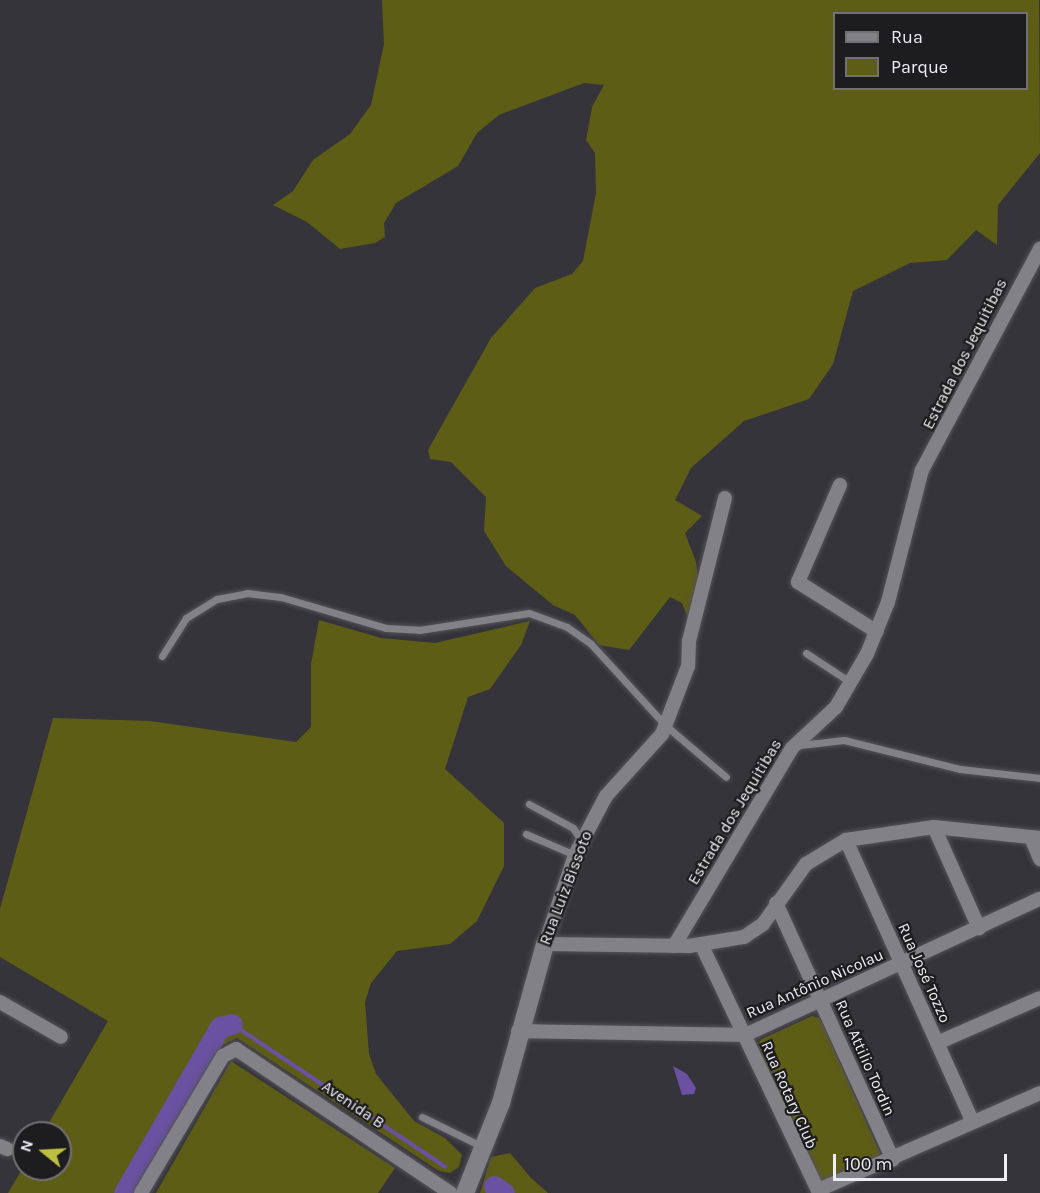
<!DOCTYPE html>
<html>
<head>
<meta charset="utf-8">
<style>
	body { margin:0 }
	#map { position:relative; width:1040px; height:1193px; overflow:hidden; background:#36343b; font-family:Karla,sans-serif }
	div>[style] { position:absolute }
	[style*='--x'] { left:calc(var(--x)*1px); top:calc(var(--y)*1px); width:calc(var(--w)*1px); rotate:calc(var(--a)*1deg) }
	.green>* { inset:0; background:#5e5d16 }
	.water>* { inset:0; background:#6a51a1 }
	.stream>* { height:4px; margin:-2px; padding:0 2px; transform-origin:2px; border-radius:2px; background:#6a51a1 }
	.river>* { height:21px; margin:-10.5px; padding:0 10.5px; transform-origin:10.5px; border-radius:10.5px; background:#6a51a1 }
	.roads { filter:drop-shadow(0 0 2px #535358) drop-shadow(0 0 2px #535358) }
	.service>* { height:7px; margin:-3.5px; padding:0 3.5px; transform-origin:3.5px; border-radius:3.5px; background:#828188 }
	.minor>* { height:14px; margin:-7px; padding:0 7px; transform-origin:7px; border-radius:7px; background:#828188 }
	.tertiary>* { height:18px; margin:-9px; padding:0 9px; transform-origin:9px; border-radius:9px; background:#828188 }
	span { translate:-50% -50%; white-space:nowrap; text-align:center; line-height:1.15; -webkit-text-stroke:4.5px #1d1c1f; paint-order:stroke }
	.street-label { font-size:16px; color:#eeeef2 }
	.legend { position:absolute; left:833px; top:12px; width:195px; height:78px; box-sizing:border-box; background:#1d1c1f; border:2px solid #717073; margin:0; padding:8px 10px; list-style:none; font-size:18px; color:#eeeef2 }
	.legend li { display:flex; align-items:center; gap:12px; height:30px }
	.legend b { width:30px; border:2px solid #717073 }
	.north { position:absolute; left:12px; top:1121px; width:60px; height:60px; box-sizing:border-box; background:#1d1c1f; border:2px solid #717073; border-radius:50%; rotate:288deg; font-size:16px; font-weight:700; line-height:24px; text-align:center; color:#eeeef2 }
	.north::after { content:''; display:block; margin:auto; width:21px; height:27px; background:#bebf42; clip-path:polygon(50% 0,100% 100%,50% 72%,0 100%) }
	.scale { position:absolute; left:833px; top:1154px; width:174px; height:27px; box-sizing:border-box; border:3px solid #eeeef2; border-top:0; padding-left:8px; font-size:18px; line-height:21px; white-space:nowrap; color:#eeeef2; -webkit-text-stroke:4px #1d1c1f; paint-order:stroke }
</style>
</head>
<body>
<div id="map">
	<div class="green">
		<i style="clip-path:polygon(evenodd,382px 0,1039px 0,1040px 153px,998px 205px,997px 245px,976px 230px,947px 260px,910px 263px,853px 291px,833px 364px,809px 399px,744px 421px,691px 468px,675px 500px,702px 516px,685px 533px,696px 562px,701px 603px,693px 632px,682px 603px,670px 597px,629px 650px,599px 645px,575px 615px,553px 605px,506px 566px,484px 531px,486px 497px,451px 462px,430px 459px,428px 450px,491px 338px,535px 288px,572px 274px,583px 261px,596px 193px,595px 153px,586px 140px,592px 107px,604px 85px,584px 83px,499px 115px,477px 133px,458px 166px,396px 203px,384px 223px,385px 237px,375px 243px,340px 249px,307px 222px,273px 205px,293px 191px,313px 160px,350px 134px,371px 105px,384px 44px,382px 0,834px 14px,1026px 14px,1026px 88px,834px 88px,834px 14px)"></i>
		<i style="clip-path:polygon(319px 620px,381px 638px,435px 643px,530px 621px,521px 645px,490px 689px,468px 697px,445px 769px,504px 823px,504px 866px,477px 921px,450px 944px,397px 951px,371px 983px,365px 1002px,369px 1054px,376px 1074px,414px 1121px,445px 1138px,462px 1155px,459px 1167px,450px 1173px,439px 1171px,237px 1038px,223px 1045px,206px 1067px,132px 1193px,8px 1193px,24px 1166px,60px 1169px,60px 1133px,43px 1133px,108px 1021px,0 957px,0 909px,53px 718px,150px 721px,296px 742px,311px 727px,311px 664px)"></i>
		<i style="clip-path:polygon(812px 1016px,820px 1018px,880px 1153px,873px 1162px,818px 1182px,758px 1049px,760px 1040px)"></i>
		<i style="clip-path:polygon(231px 1061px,395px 1168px,378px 1193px,156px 1193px)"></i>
		<i style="clip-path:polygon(510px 1153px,530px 1177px,548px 1193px,480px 1193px,491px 1157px)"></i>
	</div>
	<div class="water">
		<i style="clip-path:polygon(673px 1066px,687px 1074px,696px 1088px,694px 1094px,682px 1095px)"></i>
	</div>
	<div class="stream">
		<i style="--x:232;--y:1024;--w:257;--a:33.8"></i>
	</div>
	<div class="river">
		<i style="--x:494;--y:1186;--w:12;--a:35"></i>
		<i style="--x:124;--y:1193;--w:192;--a:-60"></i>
		<i style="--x:220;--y:1027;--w:12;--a:-14"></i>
	</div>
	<div class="roads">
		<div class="service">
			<i style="--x:806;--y:653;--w:53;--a:33.4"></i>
			<i style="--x:162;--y:656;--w:45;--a:-57.7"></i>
			<i style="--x:186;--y:618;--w:36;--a:-32"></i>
			<i style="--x:217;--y:599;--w:31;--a:-11"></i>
			<i style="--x:247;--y:593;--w:34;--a:7"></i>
			<i style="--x:281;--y:597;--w:109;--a:16.4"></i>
			<i style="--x:386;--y:628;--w:33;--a:3"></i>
			<i style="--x:419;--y:630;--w:111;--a:-8.8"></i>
			<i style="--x:529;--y:613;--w:40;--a:20.2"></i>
			<i style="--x:567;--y:627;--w:29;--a:35"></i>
			<i style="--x:591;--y:644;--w:110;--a:47.6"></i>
			<i style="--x:665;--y:725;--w:80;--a:40.4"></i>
			<i style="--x:800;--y:745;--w:44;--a:-6.5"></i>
			<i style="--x:844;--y:740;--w:120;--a:14"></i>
			<i style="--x:960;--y:769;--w:81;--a:6.4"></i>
			<i style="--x:529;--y:804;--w:50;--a:28.6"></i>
			<i style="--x:573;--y:828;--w:14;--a:56"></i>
			<i style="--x:526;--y:834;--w:53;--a:23.2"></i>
			<i style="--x:422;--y:1117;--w:66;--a:26.2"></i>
		</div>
		<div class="minor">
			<i style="--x:840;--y:485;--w:106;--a:113.4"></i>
			<i style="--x:798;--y:582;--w:93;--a:32.3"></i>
			<i style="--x:725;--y:498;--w:147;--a:104.1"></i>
			<i style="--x:689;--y:641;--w:25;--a:92"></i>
			<i style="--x:688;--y:666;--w:73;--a:110.9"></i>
			<i style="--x:662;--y:734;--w:84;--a:132.1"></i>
			<i style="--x:606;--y:796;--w:67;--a:117.7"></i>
			<i style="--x:575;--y:855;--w:94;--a:108.6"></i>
			<i style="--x:545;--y:944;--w:144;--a:0.8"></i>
			<i style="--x:689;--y:946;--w:56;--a:-9.3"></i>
			<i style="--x:744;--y:937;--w:23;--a:-34"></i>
			<i style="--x:763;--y:924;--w:74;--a:-54.4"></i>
			<i style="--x:806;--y:864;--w:47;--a:-31"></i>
			<i style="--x:846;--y:840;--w:89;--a:-8.4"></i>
			<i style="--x:934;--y:827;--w:107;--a:5.9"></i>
			<i style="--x:934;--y:827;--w:111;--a:66"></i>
			<i style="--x:846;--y:840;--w:307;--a:65.8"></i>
			<i style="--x:1032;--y:840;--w:21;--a:67"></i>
			<i style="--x:776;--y:903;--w:282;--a:65.5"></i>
			<i style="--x:674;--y:946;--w:230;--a:-59.2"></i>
			<i style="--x:792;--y:748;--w:60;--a:-43"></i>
			<i style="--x:836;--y:707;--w:61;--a:-59.7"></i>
			<i style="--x:867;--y:654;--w:56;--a:-68"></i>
			<i style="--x:888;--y:602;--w:136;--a:-75.6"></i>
			<i style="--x:922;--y:470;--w:251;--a:-61.9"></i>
			<i style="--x:702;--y:946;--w:270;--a:64.6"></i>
			<i style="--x:818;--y:1190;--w:242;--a:-23.6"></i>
			<i style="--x:0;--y:1002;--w:70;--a:29.8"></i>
			<i style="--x:518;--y:1031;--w:227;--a:1"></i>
			<i style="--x:745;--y:1035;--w:325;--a:-24.8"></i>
			<i style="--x:937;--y:1043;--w:112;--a:-23.6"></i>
			<i style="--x:0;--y:1146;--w:8;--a:23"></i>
			<i style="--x:141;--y:1193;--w:160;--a:-59.1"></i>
			<i style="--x:223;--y:1056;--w:15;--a:-28"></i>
			<i style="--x:236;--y:1049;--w:258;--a:33.9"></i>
		</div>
		<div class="tertiary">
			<i style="--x:465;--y:1193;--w:97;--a:-68.2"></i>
			<i style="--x:501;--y:1103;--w:165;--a:-74.5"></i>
		</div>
	</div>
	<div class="street-label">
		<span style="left:965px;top:354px;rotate:-63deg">Estrada dos Jequitibas</span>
		<span style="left:735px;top:812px;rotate:-59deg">Estrada dos Jequitibas</span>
		<span style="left:566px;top:888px;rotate:-69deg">Rua Luiz Bissoto</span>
		<span style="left:924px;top:973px;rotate:66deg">Rua José Tozzo</span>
		<span style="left:815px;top:984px;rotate:-24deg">Rua Antônio Nicolau</span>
		<span style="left:865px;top:1058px;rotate:66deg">Rua Attilio Tordin</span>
		<span style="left:789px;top:1095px;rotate:66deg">Rua Rotary Club</span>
		<span style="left:353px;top:1105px;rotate:34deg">Avenida B</span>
	</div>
	<ul class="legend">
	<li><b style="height:8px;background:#828188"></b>Rua</li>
	<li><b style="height:16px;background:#5e5d16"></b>Parque</li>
	</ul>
	<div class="north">N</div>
	<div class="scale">100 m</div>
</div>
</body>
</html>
